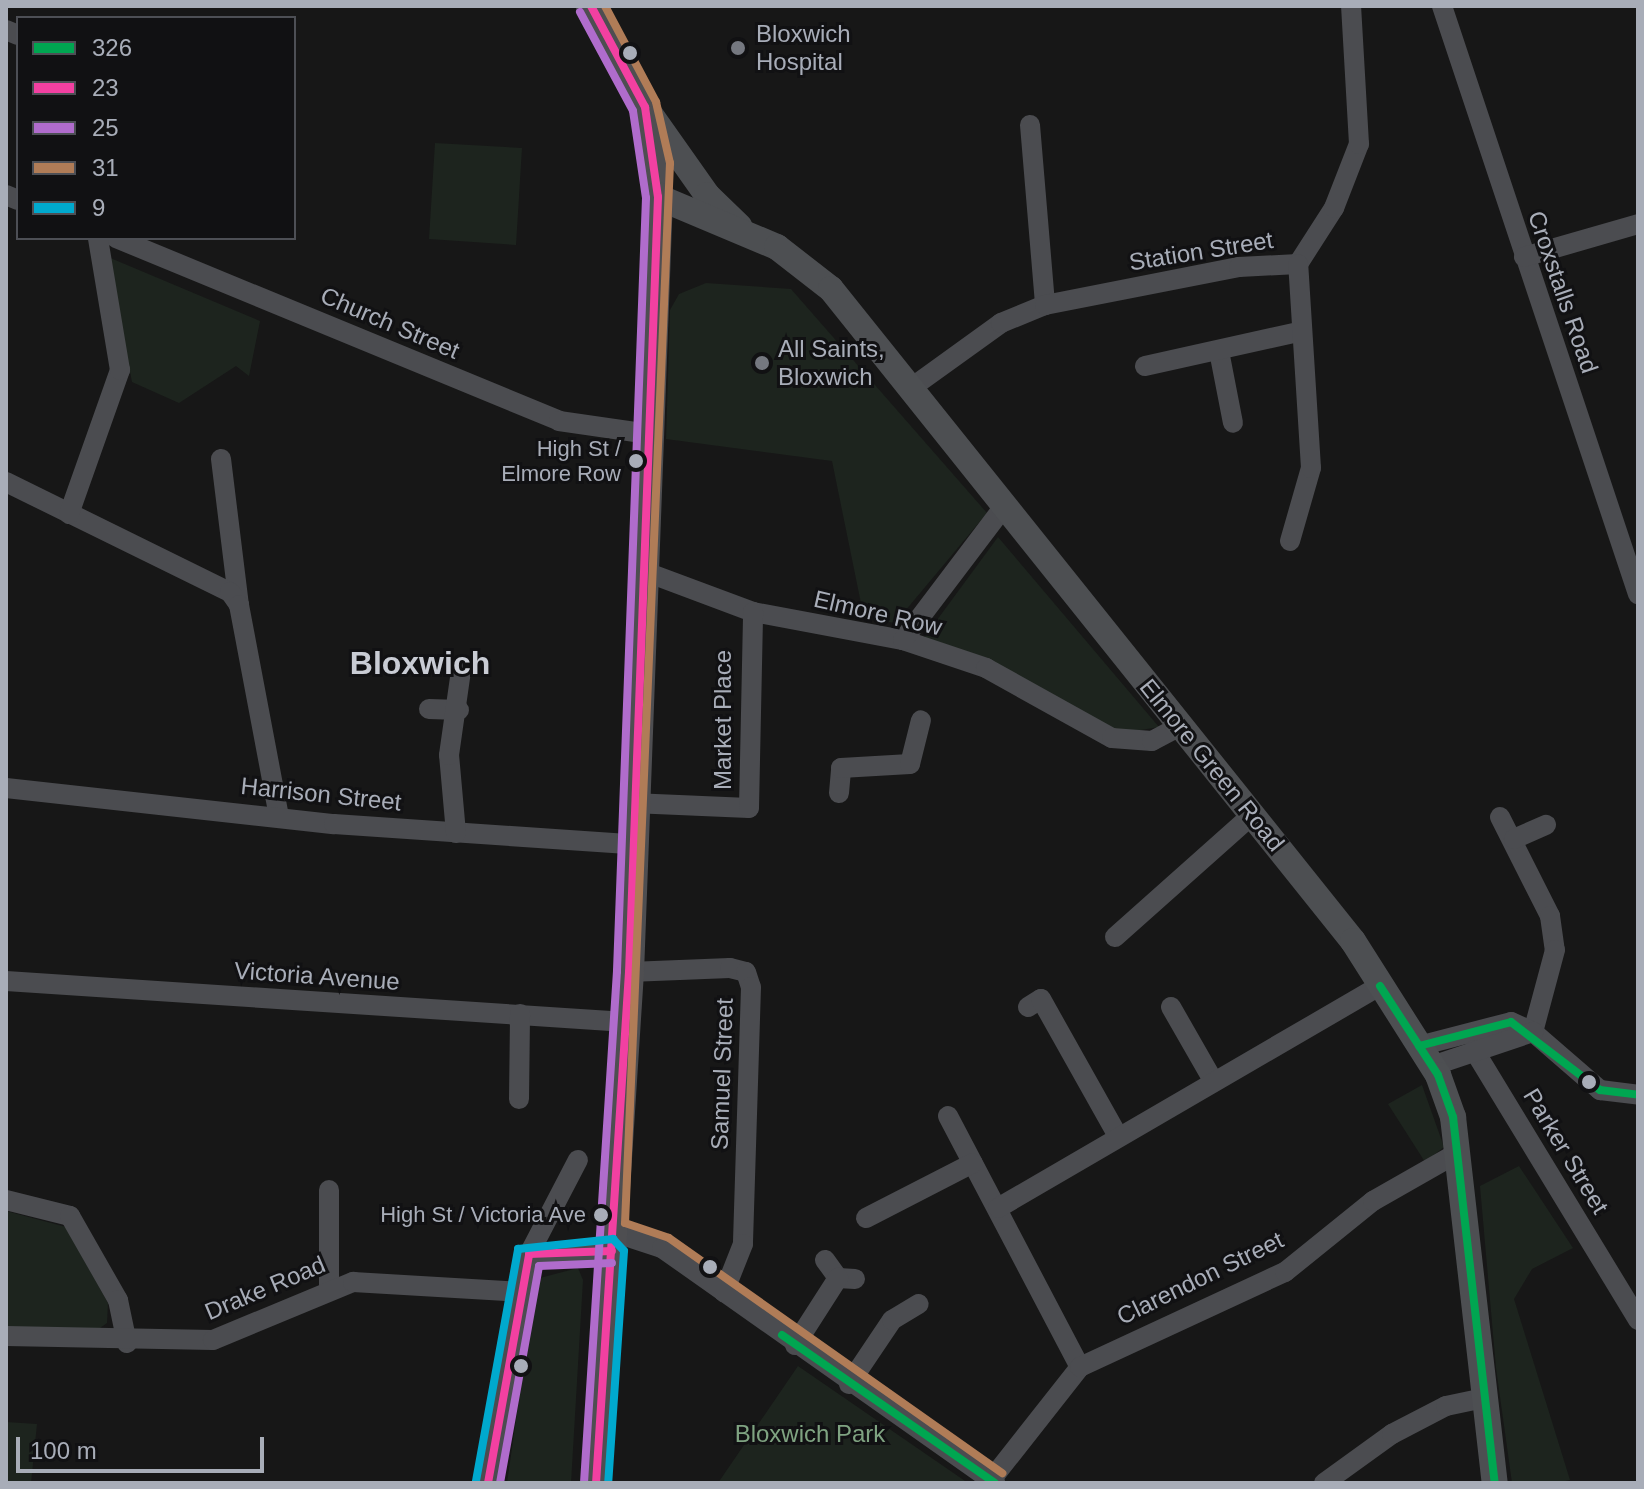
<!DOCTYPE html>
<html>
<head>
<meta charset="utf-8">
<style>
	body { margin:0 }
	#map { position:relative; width:1644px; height:1489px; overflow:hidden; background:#171717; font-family:Arial,sans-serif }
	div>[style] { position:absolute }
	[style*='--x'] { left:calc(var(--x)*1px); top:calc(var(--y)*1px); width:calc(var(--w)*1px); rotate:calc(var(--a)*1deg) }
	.green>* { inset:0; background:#1d241e }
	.minor>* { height:20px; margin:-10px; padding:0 10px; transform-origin:10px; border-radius:10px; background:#4b4c50 }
	.major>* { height:26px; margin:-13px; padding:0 13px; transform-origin:13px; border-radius:13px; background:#4d4f52 }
	.highway>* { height:30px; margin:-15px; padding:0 15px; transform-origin:15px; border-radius:15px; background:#4e4e51 }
	.bus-1>* { height:8px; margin:-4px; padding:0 4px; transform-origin:4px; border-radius:4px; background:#00a651 }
	.bus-2>* { height:8px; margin:-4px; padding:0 4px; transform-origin:4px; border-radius:4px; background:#f240a1 }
	.bus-3>* { height:8px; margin:-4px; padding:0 4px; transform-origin:4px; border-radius:4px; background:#b06ccc }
	.bus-4>* { height:8px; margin:-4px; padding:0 4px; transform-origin:4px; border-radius:4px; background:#b07c57 }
	.bus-5>* { height:8px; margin:-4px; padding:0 4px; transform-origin:4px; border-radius:4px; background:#00a9ce }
	.dots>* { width:22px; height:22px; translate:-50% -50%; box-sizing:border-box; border:4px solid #111113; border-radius:50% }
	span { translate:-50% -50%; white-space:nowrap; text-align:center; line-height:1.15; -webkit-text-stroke:6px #111113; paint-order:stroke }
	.bus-label { font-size:22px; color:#a8adb8 }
	.right { translate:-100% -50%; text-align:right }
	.poi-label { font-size:24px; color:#a8adb8 }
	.left { translate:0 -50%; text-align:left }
	.street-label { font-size:24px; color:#a8adb8 }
	.park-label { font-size:24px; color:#7fa381 }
	.district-label { font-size:32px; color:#c9ccd4; font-weight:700 }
	.frame { position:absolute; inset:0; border:8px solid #a8adb8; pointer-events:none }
	.legend { position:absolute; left:16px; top:16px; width:280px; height:224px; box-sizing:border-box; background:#111113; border:2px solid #4d4f55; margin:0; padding:10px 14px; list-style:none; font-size:24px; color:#a8adb8 }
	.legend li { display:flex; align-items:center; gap:16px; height:40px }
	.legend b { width:40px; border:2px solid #4d4f55 }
	.scale { position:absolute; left:16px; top:1437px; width:248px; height:36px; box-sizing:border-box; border:4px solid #a8adb8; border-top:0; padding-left:10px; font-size:24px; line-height:28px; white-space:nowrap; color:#a8adb8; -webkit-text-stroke:6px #111113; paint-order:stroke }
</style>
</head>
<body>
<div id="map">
	<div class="green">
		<i style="clip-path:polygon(435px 143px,522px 148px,516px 245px,429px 239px)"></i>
		<i style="clip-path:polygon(108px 257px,260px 321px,249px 376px,236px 366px,179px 403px,132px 382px)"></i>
		<i style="clip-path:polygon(706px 283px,791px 289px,987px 513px,895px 623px,864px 618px,832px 461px,666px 439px,670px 310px,679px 294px)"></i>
		<i style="clip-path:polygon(998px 537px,1159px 727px,1123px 733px,923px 639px)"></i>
		<i style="clip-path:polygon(1422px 1085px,1444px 1147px,1425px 1162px,1388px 1104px)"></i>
		<i style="clip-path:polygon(1519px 1166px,1573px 1248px,1532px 1269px,1514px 1299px,1570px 1480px,1556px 1483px,1512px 1483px,1496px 1368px,1480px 1186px)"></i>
		<i style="clip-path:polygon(6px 1211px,66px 1227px,108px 1303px,107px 1323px,89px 1336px,6px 1331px)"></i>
		<i style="clip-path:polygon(578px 1268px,583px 1280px,571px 1483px,507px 1483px,536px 1279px)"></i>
		<i style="clip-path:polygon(798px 1366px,968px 1483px,718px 1483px)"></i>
		<i style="clip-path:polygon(6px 1422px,37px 1424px,31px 1483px,6px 1483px)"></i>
	</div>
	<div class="minor">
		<i style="--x:1442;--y:6;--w:620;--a:71.57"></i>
		<i style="--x:6;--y:30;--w:13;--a:23"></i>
		<i style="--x:1030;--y:125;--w:181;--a:85.2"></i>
		<i style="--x:6;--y:195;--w:13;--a:23"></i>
		<i style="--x:116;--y:238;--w:479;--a:22.4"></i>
		<i style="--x:559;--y:421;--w:91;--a:8.2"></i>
		<i style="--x:1524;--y:257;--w:119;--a:-16.1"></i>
		<i style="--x:1298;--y:264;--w:67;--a:-57.3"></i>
		<i style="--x:1334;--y:208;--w:69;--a:-68.7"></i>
		<i style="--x:1359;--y:144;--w:138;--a:-93.3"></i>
		<i style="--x:1219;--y:351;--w:73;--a:79"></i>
		<i style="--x:1145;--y:366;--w:157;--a:-12.5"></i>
		<i style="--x:911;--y:388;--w:111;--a:-35.8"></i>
		<i style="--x:1001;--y:323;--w:48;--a:-22.2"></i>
		<i style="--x:1045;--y:305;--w:198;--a:-11.1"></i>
		<i style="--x:1239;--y:267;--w:59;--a:-2.9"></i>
		<i style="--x:221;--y:459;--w:147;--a:83"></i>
		<i style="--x:6;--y:482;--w:250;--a:26.2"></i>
		<i style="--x:230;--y:592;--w:16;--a:55"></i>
		<i style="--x:239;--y:605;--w:215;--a:79.3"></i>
		<i style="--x:69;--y:514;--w:153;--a:-70.5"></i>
		<i style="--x:120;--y:370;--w:134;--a:-99.5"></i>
		<i style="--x:1290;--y:541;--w:76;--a:-74"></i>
		<i style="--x:1311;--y:468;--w:204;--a:-93.6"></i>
		<i style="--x:646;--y:572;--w:114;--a:20.5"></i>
		<i style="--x:753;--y:612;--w:153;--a:10.6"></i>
		<i style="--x:903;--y:640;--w:88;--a:18.6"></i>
		<i style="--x:986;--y:668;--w:144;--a:29.1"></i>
		<i style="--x:1112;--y:738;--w:40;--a:4.3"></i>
		<i style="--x:1152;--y:741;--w:30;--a:-28"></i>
		<i style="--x:903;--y:640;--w:166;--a:-52.9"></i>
		<i style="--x:429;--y:709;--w:30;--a:2"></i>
		<i style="--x:6;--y:788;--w:330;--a:6.3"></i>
		<i style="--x:334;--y:824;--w:298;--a:3.9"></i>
		<i style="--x:839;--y:793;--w:25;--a:-85"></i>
		<i style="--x:841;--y:768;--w:69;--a:-3.3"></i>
		<i style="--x:910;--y:764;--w:45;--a:-76"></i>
		<i style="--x:632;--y:803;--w:117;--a:2.4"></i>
		<i style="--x:749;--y:808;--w:196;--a:-88.8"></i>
		<i style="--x:1500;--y:817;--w:111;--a:63.2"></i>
		<i style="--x:1550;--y:916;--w:34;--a:82"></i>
		<i style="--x:1555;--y:950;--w:85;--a:105"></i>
		<i style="--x:456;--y:833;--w:78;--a:-95.1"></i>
		<i style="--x:449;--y:755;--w:85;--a:-81.9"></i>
		<i style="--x:1514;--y:839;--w:35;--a:-24"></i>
		<i style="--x:1115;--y:937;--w:185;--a:-41.7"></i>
		<i style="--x:629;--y:972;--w:101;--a:-2.3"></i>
		<i style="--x:730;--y:968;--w:16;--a:14"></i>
		<i style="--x:746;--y:972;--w:16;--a:72"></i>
		<i style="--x:751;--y:987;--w:257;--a:91.8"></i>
		<i style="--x:743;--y:1244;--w:52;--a:111.6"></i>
		<i style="--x:6;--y:981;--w:621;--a:3.78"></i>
		<i style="--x:1028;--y:1007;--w:15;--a:-32"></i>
		<i style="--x:1041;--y:999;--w:157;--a:60.7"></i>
		<i style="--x:1171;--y:1007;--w:86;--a:60.2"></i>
		<i style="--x:1419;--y:1046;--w:95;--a:-14.6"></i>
		<i style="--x:1511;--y:1022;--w:24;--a:24"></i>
		<i style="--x:1533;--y:1032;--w:89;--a:40.9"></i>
		<i style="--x:1600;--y:1090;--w:38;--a:7"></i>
		<i style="--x:1474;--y:1050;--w:316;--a:58.7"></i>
		<i style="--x:1432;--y:1066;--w:107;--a:-18.6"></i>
		<i style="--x:519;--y:1099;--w:85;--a:-89.3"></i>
		<i style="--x:948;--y:1116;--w:284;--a:62.3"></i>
		<i style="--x:6;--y:1200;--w:66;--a:14"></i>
		<i style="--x:70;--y:1216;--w:97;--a:60.3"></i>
		<i style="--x:118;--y:1300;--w:44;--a:78.2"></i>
		<i style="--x:998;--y:1208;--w:442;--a:-30.2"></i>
		<i style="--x:866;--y:1218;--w:120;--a:-27.2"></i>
		<i style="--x:613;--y:1232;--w:52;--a:18.1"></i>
		<i style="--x:662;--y:1248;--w:408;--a:35.2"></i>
		<i style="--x:529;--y:1254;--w:83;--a:-2.1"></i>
		<i style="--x:825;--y:1260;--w:22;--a:54"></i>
		<i style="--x:838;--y:1278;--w:17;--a:3"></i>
		<i style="--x:329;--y:1286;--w:96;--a:-90"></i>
		<i style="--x:6;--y:1336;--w:207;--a:1.1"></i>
		<i style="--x:213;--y:1340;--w:152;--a:-22.5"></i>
		<i style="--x:353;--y:1282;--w:166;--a:3.4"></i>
		<i style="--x:795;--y:1345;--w:80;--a:-57.3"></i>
		<i style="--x:849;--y:1384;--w:77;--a:-56.1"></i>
		<i style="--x:892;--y:1320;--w:31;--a:-31"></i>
		<i style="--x:991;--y:1480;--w:144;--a:-51.8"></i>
		<i style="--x:1080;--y:1367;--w:226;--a:-24.9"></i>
		<i style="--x:1285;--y:1272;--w:113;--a:-38.9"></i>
		<i style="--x:1373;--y:1201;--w:99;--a:-29.7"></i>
		<i style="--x:488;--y:1483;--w:233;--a:-79.8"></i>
		<i style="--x:529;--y:1254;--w:106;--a:-62.5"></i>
		<i style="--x:1324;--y:1483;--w:84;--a:-35.8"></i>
		<i style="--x:1392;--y:1434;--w:61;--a:-27.4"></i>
		<i style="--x:1446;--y:1406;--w:40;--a:-12"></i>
	</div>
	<div class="major">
		<i style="--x:645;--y:107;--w:108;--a:54.8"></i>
		<i style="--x:707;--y:195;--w:45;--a:44.1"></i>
		<i style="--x:658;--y:197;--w:129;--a:22.8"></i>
		<i style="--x:777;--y:247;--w:68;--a:37.9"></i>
		<i style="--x:831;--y:289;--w:835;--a:51.32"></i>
		<i style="--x:1353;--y:941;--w:159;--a:57.6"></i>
		<i style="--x:1438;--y:1075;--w:45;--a:70.3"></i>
		<i style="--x:1453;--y:1117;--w:368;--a:83.5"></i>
	</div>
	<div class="highway">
		<i style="--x:591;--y:6;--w:115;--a:61.9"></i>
		<i style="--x:645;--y:107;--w:91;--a:81.8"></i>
		<i style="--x:658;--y:197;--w:776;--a:92.14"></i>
		<i style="--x:629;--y:972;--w:512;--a:93.69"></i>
	</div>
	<div class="bus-1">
		<i style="--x:1380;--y:986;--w:106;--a:56.9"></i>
		<i style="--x:1438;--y:1075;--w:45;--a:70.3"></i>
		<i style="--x:1453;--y:1117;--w:368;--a:83.5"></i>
		<i style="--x:1419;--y:1046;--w:95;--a:-14.6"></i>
		<i style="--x:1511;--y:1022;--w:112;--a:37.4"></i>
		<i style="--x:1600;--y:1090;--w:38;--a:7"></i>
		<i style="--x:782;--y:1335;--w:259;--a:34.8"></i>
	</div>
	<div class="bus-2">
		<i style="--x:591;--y:6;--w:115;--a:61.9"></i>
		<i style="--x:645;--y:107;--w:91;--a:81.8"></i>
		<i style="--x:658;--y:197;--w:776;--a:92.14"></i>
		<i style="--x:629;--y:972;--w:512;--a:93.69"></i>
		<i style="--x:488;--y:1483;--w:233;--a:-79.8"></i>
		<i style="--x:529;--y:1254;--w:83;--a:-2.1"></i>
	</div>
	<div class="bus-3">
		<i style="--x:580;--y:12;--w:112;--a:61.8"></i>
		<i style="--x:633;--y:111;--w:88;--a:81.5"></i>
		<i style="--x:646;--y:198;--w:774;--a:92.15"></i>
		<i style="--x:617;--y:971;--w:512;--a:93.69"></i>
		<i style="--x:500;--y:1483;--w:220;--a:-79.8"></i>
		<i style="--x:539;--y:1266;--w:73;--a:-2.4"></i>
	</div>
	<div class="bus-4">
		<i style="--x:605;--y:6;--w:109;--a:62"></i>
		<i style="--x:656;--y:102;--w:63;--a:77.1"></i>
		<i style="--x:670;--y:163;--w:1061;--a:92.43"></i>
		<i style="--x:625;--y:1223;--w:46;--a:18.8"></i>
		<i style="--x:669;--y:1238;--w:408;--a:35.2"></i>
	</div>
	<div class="bus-5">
		<i style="--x:476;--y:1481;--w:236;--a:-79.7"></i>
		<i style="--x:518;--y:1249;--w:96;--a:-6"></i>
		<i style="--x:613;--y:1239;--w:16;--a:47"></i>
		<i style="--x:624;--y:1251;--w:233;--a:93.9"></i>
	</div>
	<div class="dots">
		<i style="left:738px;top:48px;background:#757880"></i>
		<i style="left:630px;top:53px;background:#a8adb8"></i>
		<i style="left:762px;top:363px;background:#757880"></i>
		<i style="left:636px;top:461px;background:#a8adb8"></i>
		<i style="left:1589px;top:1082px;background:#a8adb8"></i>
		<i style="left:601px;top:1215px;background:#a8adb8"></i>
		<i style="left:710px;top:1267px;background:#a8adb8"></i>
		<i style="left:521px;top:1366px;background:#a8adb8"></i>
	</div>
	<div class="bus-label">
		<span class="right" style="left:621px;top:461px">High St /<br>Elmore Row</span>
		<span class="right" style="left:586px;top:1215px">High St / Victoria Ave</span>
	</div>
	<div class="poi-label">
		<span class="left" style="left:756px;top:48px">Bloxwich<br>Hospital</span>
		<span class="left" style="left:778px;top:363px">All Saints,<br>Bloxwich</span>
	</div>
	<div class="street-label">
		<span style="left:1201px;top:251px;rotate:-9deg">Station Street</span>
		<span style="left:1563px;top:292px;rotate:71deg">Croxstalls Road</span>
		<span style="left:390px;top:323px;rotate:23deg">Church Street</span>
		<span style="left:878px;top:613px;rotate:13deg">Elmore Row</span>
		<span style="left:723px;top:720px;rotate:-90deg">Market Place</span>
		<span style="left:1212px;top:765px;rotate:51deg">Elmore Green Road</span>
		<span style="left:321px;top:794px;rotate:6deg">Harrison Street</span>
		<span style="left:317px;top:976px;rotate:4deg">Victoria Avenue</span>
		<span style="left:722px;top:1074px;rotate:-88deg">Samuel Street</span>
		<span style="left:1566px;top:1151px;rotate:59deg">Parker Street</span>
		<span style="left:1200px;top:1278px;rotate:-26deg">Clarendon Street</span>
		<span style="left:265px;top:1288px;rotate:-23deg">Drake Road</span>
	</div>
	<div class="park-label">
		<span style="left:810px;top:1434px">Bloxwich Park</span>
	</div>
	<div class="district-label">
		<span style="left:420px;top:663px">Bloxwich</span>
	</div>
	<div class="frame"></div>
	<ul class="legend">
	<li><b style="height:10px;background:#00a651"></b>326</li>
	<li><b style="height:10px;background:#f240a1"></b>23</li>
	<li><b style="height:10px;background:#b06ccc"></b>25</li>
	<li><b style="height:10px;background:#b07c57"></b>31</li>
	<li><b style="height:10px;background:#00a9ce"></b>9</li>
	</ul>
	<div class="scale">100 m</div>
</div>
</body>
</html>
